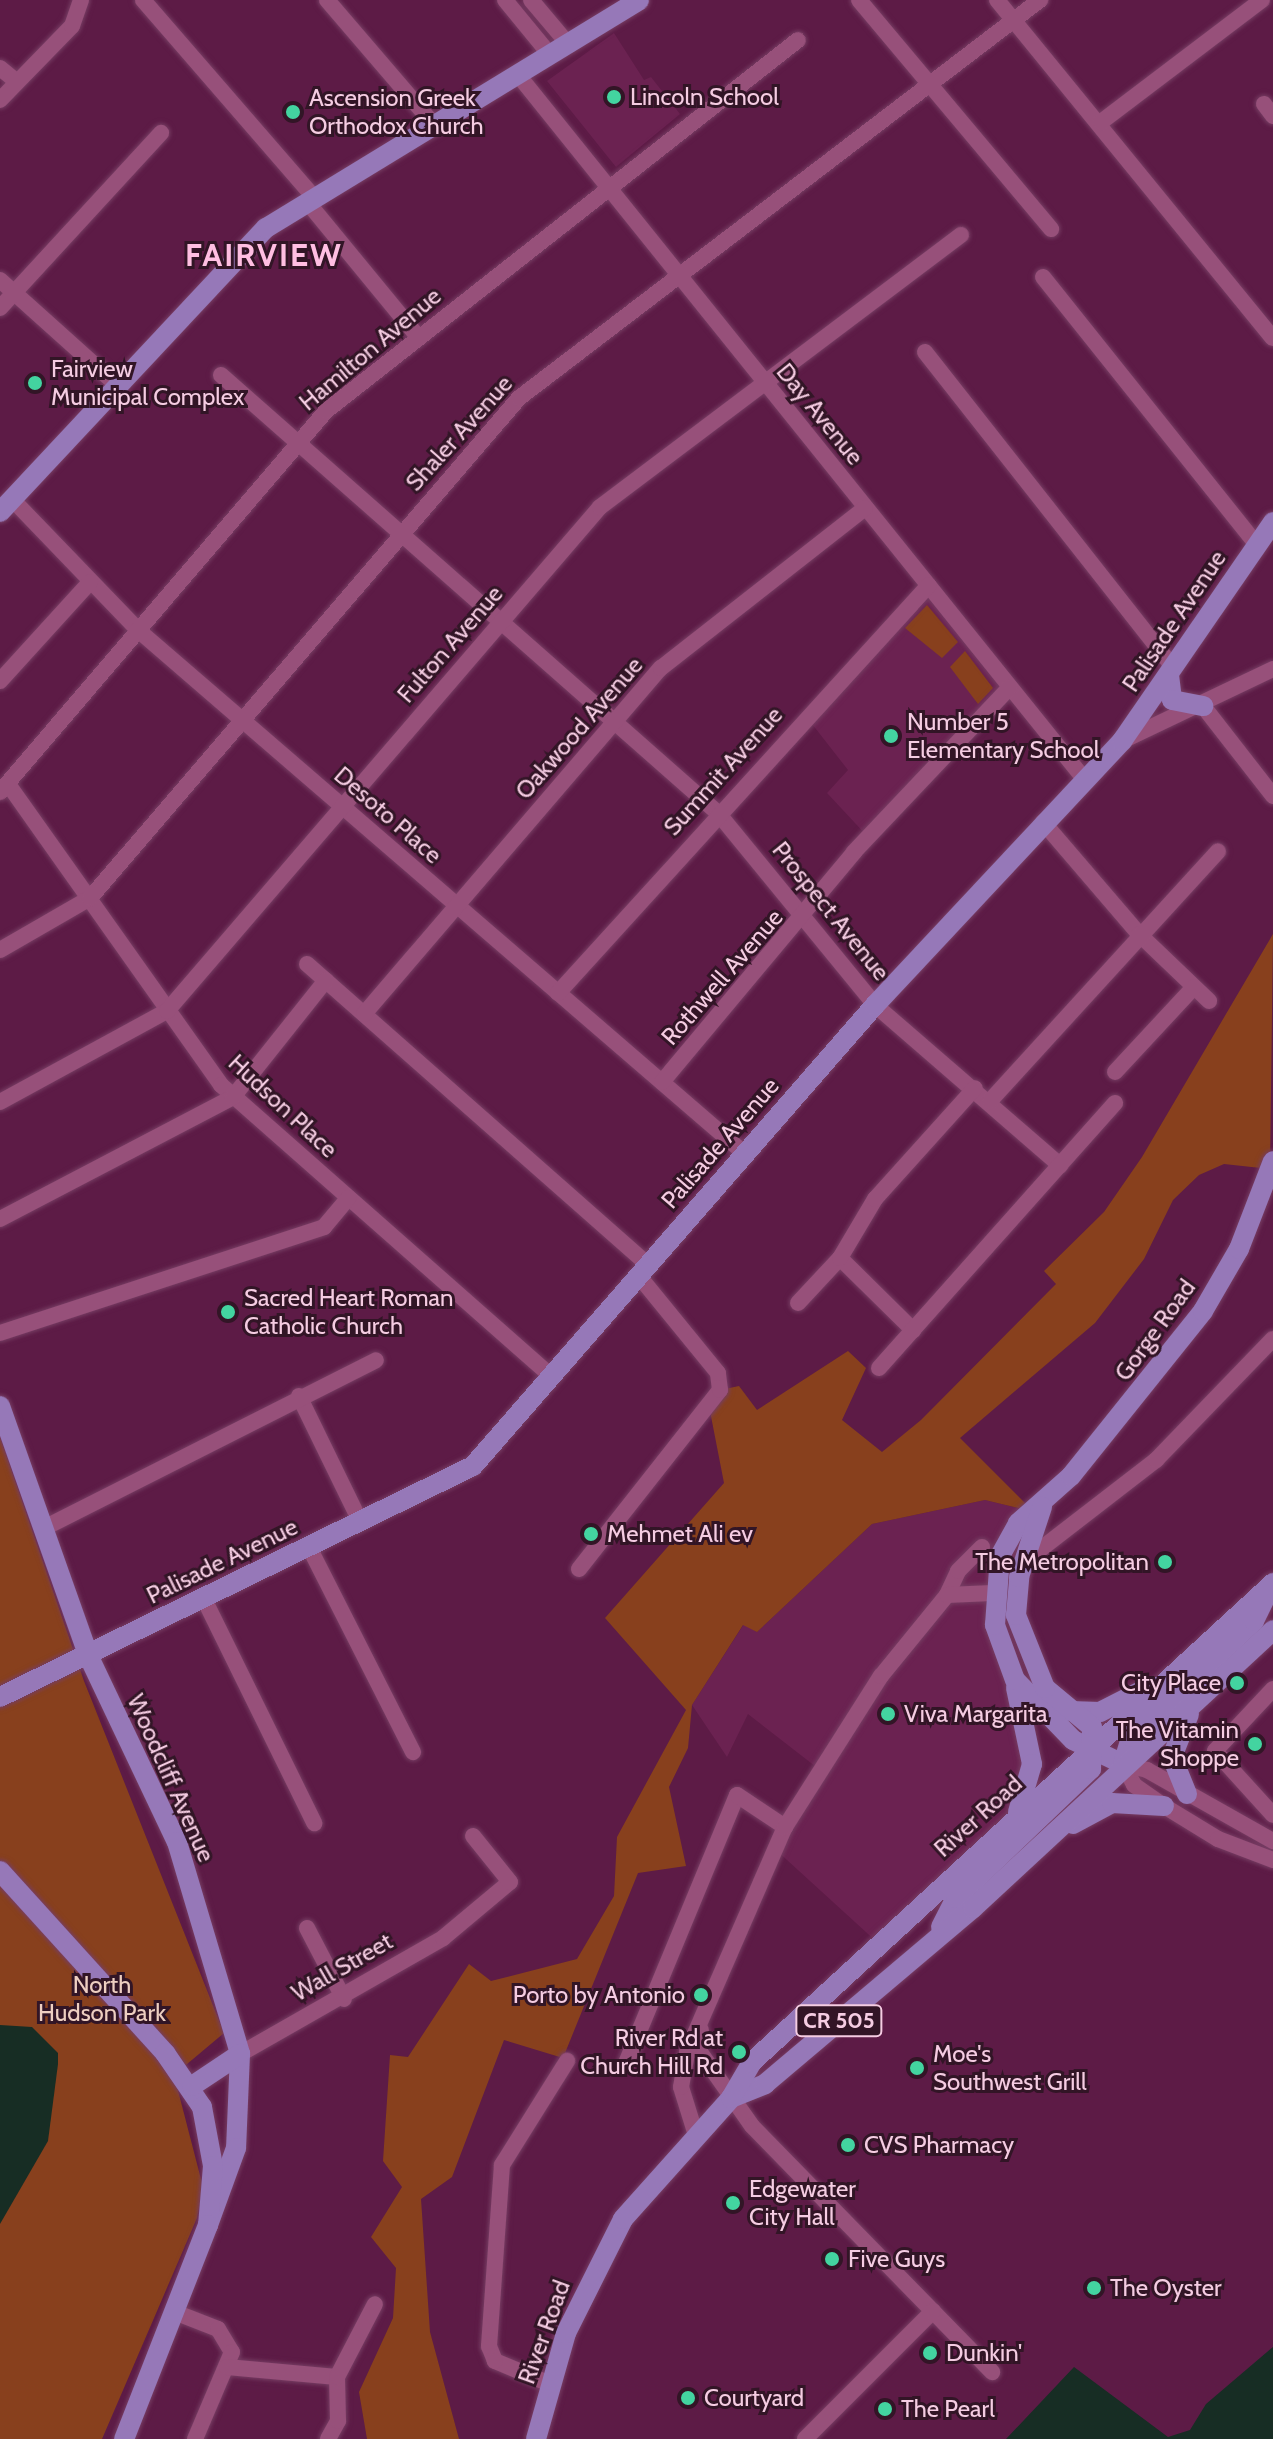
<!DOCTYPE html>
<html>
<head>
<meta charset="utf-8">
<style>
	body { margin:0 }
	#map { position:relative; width:1273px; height:2439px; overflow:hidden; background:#5d1b46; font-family:Cabin,sans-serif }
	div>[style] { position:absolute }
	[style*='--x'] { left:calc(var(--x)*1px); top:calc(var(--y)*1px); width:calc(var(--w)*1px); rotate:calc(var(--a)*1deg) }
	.built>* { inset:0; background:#6b2251 }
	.green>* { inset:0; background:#88401d }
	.water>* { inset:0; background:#172d24 }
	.roads { filter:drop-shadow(0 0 2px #763d63) drop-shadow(0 0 2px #763d63) }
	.minor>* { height:16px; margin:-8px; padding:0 8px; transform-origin:8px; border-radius:8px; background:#97507a }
	.major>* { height:20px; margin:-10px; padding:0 10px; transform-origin:10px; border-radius:10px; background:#9678b8 }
	.dots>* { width:22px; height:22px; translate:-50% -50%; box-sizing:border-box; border:4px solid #321526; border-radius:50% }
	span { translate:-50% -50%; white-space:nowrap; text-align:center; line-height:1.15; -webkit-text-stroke:6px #321526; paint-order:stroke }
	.shield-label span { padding:2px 6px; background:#321526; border:2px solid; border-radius:6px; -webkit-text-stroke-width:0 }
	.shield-label { font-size:22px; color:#f5cce2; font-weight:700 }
	.poi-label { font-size:24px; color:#f5cce2 }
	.left { translate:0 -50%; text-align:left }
	.right { translate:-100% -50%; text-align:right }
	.street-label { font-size:24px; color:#f5cce2 }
	.park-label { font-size:24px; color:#eecfc1 }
	.district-label { font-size:32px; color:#ffbee2; font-weight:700; letter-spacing:2px }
</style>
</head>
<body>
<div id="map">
	<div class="built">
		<i style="clip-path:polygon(614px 33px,644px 80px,651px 77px,680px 114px,616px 167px,547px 81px)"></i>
		<i style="clip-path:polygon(929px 585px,1009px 688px,868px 837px,827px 793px,848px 770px,805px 715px)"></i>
		<i style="clip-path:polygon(985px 1500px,1034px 1512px,1018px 1523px,992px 1593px,1032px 1764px,1016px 1815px,879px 1944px,776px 1850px,820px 1770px,748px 1714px,727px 1757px,692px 1705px,744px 1624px,757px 1632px,872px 1524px)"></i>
	</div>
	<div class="green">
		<i style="clip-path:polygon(927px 605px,958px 642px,942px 658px,905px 628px)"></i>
		<i style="clip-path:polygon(965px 651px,993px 688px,978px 704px,950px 667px)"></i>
		<i style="clip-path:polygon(1273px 934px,1270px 1169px,1224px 1164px,1199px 1175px,1173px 1200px,1144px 1259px,1095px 1323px,960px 1438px,1034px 1512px,985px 1500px,872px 1524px,757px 1632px,743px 1625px,692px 1705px,688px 1748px,669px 1787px,686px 1866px,638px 1873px,563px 2058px,504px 2040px,452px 2177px,421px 2199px,430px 2332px,459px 2439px,367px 2439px,359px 2392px,393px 2318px,396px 2268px,371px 2237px,402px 2187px,383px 2161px,390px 2055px,408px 2057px,469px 1964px,491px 1981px,577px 1959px,614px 1896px,617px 1837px,686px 1710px,605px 1618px,724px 1483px,709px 1406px,720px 1390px,739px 1386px,757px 1410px,848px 1351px,866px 1368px,842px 1420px,882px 1452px,921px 1420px,1056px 1284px,1044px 1271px,1104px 1212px,1142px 1157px)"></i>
		<i style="clip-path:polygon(0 1437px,84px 1681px,224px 2033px,174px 2075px,203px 2187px,197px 2218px,102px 2439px,0 2439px)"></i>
	</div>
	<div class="water">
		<i style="clip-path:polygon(0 2025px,32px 2027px,58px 2053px,58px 2064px,48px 2141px,0 2224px)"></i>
		<i style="clip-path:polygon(1273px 2347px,1273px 2439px,1006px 2439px,1074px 2367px,1168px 2437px,1190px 2430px,1206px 2404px)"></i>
	</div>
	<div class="roads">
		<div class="minor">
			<i style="--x:143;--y:0;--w:264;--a:49.1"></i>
			<i style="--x:327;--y:0;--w:167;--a:49.4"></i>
			<i style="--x:505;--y:0;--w:72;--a:50.6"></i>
			<i style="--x:531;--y:0;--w:59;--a:49.8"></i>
			<i style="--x:859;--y:0;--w:299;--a:50"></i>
			<i style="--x:997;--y:0;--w:436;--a:50.8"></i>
			<i style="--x:0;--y:68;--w:22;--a:39"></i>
			<i style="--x:519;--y:76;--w:903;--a:51.2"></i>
			<i style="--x:0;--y:100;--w:103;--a:-45.8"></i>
			<i style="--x:72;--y:26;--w:28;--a:-71"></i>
			<i style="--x:1264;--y:104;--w:15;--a:53"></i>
			<i style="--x:1101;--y:122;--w:202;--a:-37.2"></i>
			<i style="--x:309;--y:204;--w:173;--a:50.6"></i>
			<i style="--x:1043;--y:277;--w:343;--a:51.4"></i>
			<i style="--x:0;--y:280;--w:156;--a:41.9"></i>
			<i style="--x:0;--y:308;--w:238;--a:-47.4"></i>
			<i style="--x:925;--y:352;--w:402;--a:51.8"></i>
			<i style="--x:221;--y:375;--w:662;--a:41.39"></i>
			<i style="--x:718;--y:813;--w:248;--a:50.7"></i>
			<i style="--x:875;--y:1005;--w:245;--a:40.9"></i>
			<i style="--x:12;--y:499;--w:182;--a:46.1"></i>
			<i style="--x:138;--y:630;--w:802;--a:40.8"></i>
			<i style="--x:0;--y:681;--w:134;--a:-47.7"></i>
			<i style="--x:1203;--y:706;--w:114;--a:52.1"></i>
			<i style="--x:1122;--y:741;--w:167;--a:-25.5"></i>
			<i style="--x:8;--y:784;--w:369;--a:54.7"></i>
			<i style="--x:221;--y:1085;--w:440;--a:41.4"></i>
			<i style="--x:0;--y:792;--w:501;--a:-49.45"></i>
			<i style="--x:326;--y:411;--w:600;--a:-38.17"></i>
			<i style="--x:1043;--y:822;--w:148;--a:49.4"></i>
			<i style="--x:1139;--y:934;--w:97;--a:43.7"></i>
			<i style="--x:0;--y:950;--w:104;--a:-30"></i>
			<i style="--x:90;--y:898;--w:659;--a:-49.37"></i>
			<i style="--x:519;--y:398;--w:656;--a:-37.38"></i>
			<i style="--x:307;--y:964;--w:455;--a:41.4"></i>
			<i style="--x:558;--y:993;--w:551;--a:-47.72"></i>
			<i style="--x:364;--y:1014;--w:456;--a:-49.4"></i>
			<i style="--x:661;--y:668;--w:259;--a:-38.1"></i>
			<i style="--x:1115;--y:1072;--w:116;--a:-47.1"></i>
			<i style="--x:662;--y:1082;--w:300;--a:-50.1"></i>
			<i style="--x:854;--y:852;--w:226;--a:-46.6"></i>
			<i style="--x:990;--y:1101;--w:338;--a:-47.6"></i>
			<i style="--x:0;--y:1102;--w:190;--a:-28.6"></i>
			<i style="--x:167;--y:1011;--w:664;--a:-49.33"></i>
			<i style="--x:600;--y:507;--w:452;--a:-37"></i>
			<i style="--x:0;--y:1219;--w:263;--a:-27.6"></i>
			<i style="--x:233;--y:1097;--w:149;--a:-51.5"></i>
			<i style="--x:840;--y:1258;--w:103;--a:44.6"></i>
			<i style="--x:798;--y:1303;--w:62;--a:-47"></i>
			<i style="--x:840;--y:1258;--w:69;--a:-59.3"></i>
			<i style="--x:875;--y:1199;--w:149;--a:-48"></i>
			<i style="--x:0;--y:1333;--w:341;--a:-18.1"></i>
			<i style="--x:324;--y:1227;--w:38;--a:-50"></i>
			<i style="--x:879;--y:1368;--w:355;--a:-48.3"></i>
			<i style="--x:299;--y:1396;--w:139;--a:64"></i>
			<i style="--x:42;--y:1529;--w:374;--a:-26.8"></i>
			<i style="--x:309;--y:1547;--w:230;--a:63.1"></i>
			<i style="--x:1024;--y:1562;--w:167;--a:-37.7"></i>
			<i style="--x:1156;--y:1460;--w:168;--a:-46"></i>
			<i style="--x:579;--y:1569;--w:228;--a:-51.8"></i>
			<i style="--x:720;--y:1390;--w:17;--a:-97"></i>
			<i style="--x:718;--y:1373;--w:125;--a:-129.2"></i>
			<i style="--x:947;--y:1595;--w:26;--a:-65"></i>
			<i style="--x:958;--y:1571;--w:34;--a:-45"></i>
			<i style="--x:204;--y:1599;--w:250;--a:63.8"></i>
			<i style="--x:1273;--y:1689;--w:85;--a:133.1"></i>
			<i style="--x:1215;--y:1751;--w:86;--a:47.8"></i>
			<i style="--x:1123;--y:1764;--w:24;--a:62"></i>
			<i style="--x:1134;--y:1785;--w:37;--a:35"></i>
			<i style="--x:1164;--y:1806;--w:63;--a:31.4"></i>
			<i style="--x:1218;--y:1839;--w:59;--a:20.9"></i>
			<i style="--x:1123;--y:1764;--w:25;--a:14"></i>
			<i style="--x:1147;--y:1770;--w:145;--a:29.4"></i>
			<i style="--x:307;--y:1928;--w:80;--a:62.5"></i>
			<i style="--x:701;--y:2030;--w:22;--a:93"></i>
			<i style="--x:700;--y:2052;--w:90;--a:54.9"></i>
			<i style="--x:752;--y:2126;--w:344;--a:45.7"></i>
			<i style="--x:240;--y:2054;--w:234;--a:-29.7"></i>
			<i style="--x:443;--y:1938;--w:87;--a:-39.9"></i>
			<i style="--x:510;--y:1882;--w:59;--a:-128.8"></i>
			<i style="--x:626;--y:2063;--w:290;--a:-67.5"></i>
			<i style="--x:737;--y:1795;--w:58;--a:33.7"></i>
			<i style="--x:695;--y:2132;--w:47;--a:-107.3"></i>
			<i style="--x:681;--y:2087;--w:36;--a:-80"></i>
			<i style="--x:687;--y:2052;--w:245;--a:-66.5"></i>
			<i style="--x:785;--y:1827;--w:179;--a:-57.6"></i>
			<i style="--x:881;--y:1676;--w:104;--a:-50.8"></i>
			<i style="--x:947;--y:1595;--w:45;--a:-2.5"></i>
			<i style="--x:177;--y:2313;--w:44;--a:21.3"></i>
			<i style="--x:218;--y:2329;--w:27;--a:59"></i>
			<i style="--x:232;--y:2352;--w:95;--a:113"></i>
			<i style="--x:227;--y:2367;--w:110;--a:5.2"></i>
			<i style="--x:550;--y:2384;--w:60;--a:-157.3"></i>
			<i style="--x:495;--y:2361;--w:16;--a:-112"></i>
			<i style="--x:489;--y:2346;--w:181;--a:-85.9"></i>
			<i style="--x:502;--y:2165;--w:123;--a:-58"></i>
			<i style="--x:328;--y:2439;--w:21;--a:-61"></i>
			<i style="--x:338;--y:2421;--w:44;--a:-91.3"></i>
			<i style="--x:337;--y:2377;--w:82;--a:-62.5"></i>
			<i style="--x:805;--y:2439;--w:181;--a:-45"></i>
		</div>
		<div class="major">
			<i style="--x:0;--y:512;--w:389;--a:-46.9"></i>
			<i style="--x:266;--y:228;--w:437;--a:-31.4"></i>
			<i style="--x:1169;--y:675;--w:25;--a:83"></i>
			<i style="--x:1172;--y:700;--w:32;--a:11"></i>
			<i style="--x:0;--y:1406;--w:266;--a:70.5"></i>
			<i style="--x:89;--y:1657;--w:205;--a:64.6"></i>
			<i style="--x:177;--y:1842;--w:221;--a:73.4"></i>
			<i style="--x:240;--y:2054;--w:94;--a:92.4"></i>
			<i style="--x:236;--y:2148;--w:82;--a:110"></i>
			<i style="--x:1016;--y:1688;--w:78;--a:78.1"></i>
			<i style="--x:1032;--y:1764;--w:50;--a:106.3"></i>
			<i style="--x:0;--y:1697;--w:526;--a:-26.03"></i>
			<i style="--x:473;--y:1466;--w:612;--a:-48.91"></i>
			<i style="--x:875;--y:1005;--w:362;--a:-46.9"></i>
			<i style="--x:1122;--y:741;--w:266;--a:-55.4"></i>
			<i style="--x:1070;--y:1711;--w:30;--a:2"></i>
			<i style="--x:1100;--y:1712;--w:42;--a:-27.2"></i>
			<i style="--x:1123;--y:1764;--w:55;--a:-154.4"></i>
			<i style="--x:1073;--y:1740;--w:83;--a:-134"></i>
			<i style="--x:1015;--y:1680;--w:59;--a:-110"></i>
			<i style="--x:995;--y:1625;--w:69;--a:-85.9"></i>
			<i style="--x:1000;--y:1556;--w:38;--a:-61"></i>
			<i style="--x:1018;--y:1523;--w:71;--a:-41.6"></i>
			<i style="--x:1071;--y:1476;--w:211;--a:-51.3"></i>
			<i style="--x:1203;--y:1311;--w:72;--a:-59.9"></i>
			<i style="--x:1239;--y:1249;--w:94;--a:-68.9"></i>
			<i style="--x:1123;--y:1764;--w:28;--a:-73"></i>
			<i style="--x:1131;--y:1737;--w:169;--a:-43.3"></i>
			<i style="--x:1254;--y:1621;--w:41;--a:-64.1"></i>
			<i style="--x:1187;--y:1794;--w:40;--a:-112"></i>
			<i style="--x:1172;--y:1757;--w:46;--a:-68.4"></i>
			<i style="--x:1073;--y:1824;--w:44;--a:-28.3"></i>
			<i style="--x:1112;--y:1803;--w:52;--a:3.3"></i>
			<i style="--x:0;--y:1871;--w:246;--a:47.8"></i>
			<i style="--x:165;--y:2053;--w:65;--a:55.6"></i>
			<i style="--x:202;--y:2107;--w:60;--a:79.4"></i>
			<i style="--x:213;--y:2166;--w:59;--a:94.8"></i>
			<i style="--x:208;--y:2225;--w:230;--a:111.4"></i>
			<i style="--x:941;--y:1927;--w:33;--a:-63"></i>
			<i style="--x:956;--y:1898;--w:187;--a:-43.7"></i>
			<i style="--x:1091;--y:1769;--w:42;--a:-88.6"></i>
			<i style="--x:1092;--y:1727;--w:61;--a:-140.3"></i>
			<i style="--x:1045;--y:1688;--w:79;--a:-111.7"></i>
			<i style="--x:1016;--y:1615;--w:38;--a:-85"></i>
			<i style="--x:1019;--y:1577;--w:74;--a:-71.8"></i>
			<i style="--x:192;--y:2086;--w:58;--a:-33.7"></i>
			<i style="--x:731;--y:2098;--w:37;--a:-22"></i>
			<i style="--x:765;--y:2084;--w:272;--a:-40.2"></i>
			<i style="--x:973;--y:1908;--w:409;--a:-42.8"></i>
			<i style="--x:536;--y:2439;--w:110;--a:-74.2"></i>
			<i style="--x:566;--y:2333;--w:127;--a:-63.4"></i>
			<i style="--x:623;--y:2219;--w:162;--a:-48.2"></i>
			<i style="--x:731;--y:2098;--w:42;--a:-59.7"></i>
			<i style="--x:752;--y:2062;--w:708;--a:-42.59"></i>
		</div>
	</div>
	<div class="dots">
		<i style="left:614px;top:97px;background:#43d4a0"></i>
		<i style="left:293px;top:112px;background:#43d4a0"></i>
		<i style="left:35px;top:383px;background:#43d4a0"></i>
		<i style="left:891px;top:736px;background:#43d4a0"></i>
		<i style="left:228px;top:1312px;background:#43d4a0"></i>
		<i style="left:591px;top:1534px;background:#43d4a0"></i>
		<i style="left:1165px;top:1562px;background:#43d4a0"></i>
		<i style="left:1237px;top:1683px;background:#43d4a0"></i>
		<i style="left:888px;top:1714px;background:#43d4a0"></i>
		<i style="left:1255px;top:1744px;background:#43d4a0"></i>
		<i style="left:701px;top:1995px;background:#43d4a0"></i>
		<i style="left:739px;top:2052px;background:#43d4a0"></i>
		<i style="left:917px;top:2068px;background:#43d4a0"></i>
		<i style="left:848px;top:2145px;background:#43d4a0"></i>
		<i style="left:733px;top:2203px;background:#43d4a0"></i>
		<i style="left:832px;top:2259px;background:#43d4a0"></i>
		<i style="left:1094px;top:2288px;background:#43d4a0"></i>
		<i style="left:930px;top:2353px;background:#43d4a0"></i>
		<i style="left:688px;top:2398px;background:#43d4a0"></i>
		<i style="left:885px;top:2409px;background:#43d4a0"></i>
	</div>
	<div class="shield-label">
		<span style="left:839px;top:2021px">CR 505</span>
	</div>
	<div class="poi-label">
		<span class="left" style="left:630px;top:97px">Lincoln School</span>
		<span class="left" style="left:309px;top:112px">Ascension Greek<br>Orthodox Church</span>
		<span class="left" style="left:51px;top:383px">Fairview<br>Municipal Complex</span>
		<span class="left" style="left:907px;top:736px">Number 5<br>Elementary School</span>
		<span class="left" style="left:244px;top:1312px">Sacred Heart Roman<br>Catholic Church</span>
		<span class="left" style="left:607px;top:1534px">Mehmet Ali ev</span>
		<span class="right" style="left:1149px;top:1562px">The Metropolitan</span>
		<span class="right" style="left:1221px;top:1683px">City Place</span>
		<span class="left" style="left:904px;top:1714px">Viva Margarita</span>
		<span class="right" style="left:1239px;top:1744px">The Vitamin<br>Shoppe</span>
		<span class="right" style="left:685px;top:1995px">Porto by Antonio</span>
		<span class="right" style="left:723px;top:2052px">River Rd at<br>Church Hill Rd</span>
		<span class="left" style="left:933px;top:2068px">Moe's<br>Southwest Grill</span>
		<span class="left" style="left:864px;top:2145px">CVS Pharmacy</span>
		<span class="left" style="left:749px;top:2203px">Edgewater<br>City Hall</span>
		<span class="left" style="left:848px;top:2259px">Five Guys</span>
		<span class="left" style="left:1110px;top:2288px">The Oyster</span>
		<span class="left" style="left:946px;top:2353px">Dunkin'</span>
		<span class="left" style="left:704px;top:2398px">Courtyard</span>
		<span class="left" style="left:901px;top:2409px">The Pearl</span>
	</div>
	<div class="street-label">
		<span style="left:370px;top:349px;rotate:-40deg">Hamilton Avenue</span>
		<span style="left:820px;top:414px;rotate:51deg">Day Avenue</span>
		<span style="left:459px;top:433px;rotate:-48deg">Shaler Avenue</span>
		<span style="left:1174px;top:621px;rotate:-56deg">Palisade Avenue</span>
		<span style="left:450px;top:644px;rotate:-49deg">Fulton Avenue</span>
		<span style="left:579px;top:728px;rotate:-49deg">Oakwood Avenue</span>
		<span style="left:723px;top:771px;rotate:-48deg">Summit Avenue</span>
		<span style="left:388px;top:815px;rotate:41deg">Desoto Place</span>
		<span style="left:831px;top:911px;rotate:51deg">Prospect Avenue</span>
		<span style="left:722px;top:977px;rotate:-49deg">Rothwell Avenue</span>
		<span style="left:283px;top:1106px;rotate:43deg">Hudson Place</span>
		<span style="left:720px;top:1143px;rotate:-49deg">Palisade Avenue</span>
		<span style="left:1155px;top:1330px;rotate:-54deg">Gorge Road</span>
		<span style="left:222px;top:1561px;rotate:-26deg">Palisade Avenue</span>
		<span style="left:171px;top:1778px;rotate:66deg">Woodcliff Avenue</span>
		<span style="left:978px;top:1816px;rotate:-42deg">River Road</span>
		<span style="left:342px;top:1967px;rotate:-30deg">Wall Street</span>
		<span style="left:544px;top:2332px;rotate:-70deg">River Road</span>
	</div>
	<div class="park-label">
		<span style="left:102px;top:1999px">North<br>Hudson Park</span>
	</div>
	<div class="district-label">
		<span style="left:264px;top:255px">FAIRVIEW</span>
	</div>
</div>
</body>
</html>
